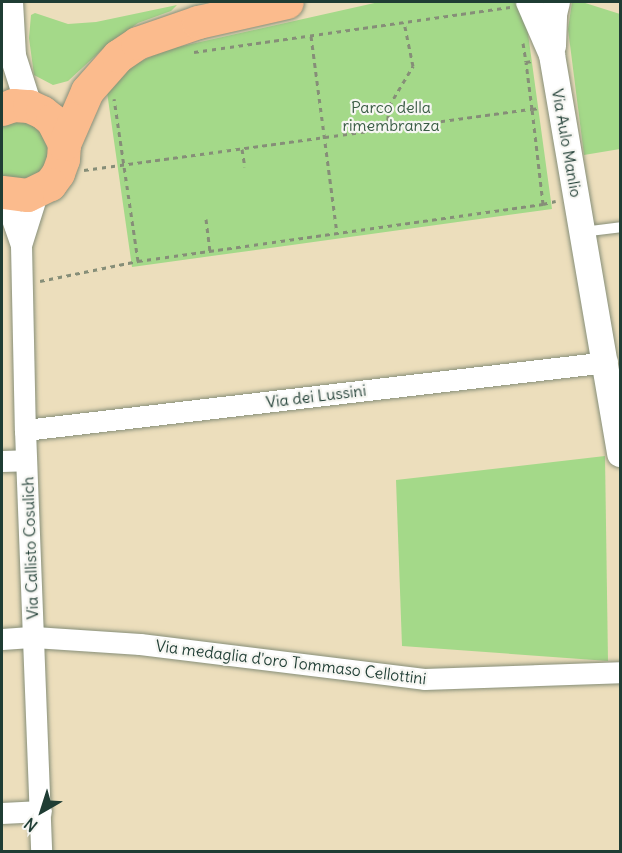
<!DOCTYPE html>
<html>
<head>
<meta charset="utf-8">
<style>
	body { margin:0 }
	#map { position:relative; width:622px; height:853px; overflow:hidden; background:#ecdebc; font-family:Delius,sans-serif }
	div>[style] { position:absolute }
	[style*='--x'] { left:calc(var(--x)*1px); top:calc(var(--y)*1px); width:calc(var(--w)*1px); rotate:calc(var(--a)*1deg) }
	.green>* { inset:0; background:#a4d989 }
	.path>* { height:3px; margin-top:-1.5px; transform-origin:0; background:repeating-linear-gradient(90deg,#868e78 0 4.5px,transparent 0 9px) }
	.roads { filter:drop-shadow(0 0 2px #868e78) drop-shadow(0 0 2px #868e78) }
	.service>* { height:10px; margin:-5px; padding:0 5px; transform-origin:5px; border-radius:5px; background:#fff }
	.minor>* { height:21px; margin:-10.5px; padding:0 10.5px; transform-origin:10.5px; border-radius:10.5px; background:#fff }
	.tertiary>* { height:26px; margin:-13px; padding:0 13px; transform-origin:13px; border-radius:13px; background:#fff }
	.primary>* { height:33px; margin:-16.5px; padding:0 16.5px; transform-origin:16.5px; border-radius:16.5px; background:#fbbb8d }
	span { translate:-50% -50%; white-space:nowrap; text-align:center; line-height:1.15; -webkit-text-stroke:4.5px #f6f6f2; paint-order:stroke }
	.park-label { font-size:16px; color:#3a5c45 }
	.street-label { font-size:16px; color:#1f3d34 }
	.frame { position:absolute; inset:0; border:3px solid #1f3d34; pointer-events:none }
	.north { position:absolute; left:12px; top:781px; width:60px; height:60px; -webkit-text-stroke:4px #f6f6f2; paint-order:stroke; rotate:219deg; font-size:16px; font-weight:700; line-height:24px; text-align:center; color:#1f3d34 }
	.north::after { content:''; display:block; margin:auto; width:21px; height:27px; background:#1f3d34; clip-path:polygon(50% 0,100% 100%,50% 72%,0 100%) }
</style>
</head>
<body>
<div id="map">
	<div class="green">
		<i style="clip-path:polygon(379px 2px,518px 3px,526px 19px,552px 209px,132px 267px,107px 92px,119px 77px,133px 65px,152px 56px,151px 53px)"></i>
		<i style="clip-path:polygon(572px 2px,582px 2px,620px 14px,620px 149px,584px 155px,568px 29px)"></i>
		<i style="clip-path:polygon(177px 5px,171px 11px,138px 23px,107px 45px,68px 81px,53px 85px,34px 75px,29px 38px,31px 15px,35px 13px,68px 24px,96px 22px)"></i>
		<i style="clip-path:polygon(24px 113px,55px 146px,41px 178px,2px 180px,2px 117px)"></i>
		<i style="clip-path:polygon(605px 456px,608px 661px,402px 646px,396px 480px)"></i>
	</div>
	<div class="path">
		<i style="--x:311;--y:36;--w:199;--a:82.5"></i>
		<i style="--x:523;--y:43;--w:19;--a:81"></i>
		<i style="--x:194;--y:52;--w:320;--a:-8.1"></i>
		<i style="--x:387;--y:129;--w:23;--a:-85"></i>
		<i style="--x:389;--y:106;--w:47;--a:-59"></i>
		<i style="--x:413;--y:66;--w:45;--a:-101.6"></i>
		<i style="--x:242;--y:149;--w:18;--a:81"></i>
		<i style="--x:84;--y:170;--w:452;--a:-7.8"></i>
		<i style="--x:532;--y:109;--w:47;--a:-97.3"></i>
		<i style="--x:526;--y:62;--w:6;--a:-9"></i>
		<i style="--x:543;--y:204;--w:13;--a:-13"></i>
		<i style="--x:206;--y:219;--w:32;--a:83"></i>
		<i style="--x:138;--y:261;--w:409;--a:-8"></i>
		<i style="--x:543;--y:204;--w:96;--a:-96.6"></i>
		<i style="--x:532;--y:109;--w:8;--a:-7"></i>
		<i style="--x:40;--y:281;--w:100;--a:-11.5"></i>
		<i style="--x:138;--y:261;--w:164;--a:-98.4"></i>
	</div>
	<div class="roads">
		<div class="service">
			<i style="--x:582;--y:232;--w:38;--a:-7"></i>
		</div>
		<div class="minor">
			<i style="--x:3;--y:193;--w:55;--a:70.9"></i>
			<i style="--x:21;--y:245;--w:185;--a:88.8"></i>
			<i style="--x:25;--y:430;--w:422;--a:87.8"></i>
			<i style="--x:21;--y:245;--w:57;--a:-72.5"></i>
			<i style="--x:25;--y:430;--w:586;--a:-6.66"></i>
			<i style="--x:2;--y:461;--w:24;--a:-2"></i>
			<i style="--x:2;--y:639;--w:32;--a:-4"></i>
			<i style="--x:34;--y:637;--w:106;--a:3.8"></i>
			<i style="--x:140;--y:644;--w:286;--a:7"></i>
			<i style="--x:424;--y:679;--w:196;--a:-2"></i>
			<i style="--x:2;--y:813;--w:39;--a:-3"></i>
		</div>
		<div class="tertiary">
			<i style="--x:10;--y:2;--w:54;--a:86.8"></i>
			<i style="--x:13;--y:56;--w:52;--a:72.3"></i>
			<i style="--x:529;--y:2;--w:58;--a:66.5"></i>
			<i style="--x:552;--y:55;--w:405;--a:80.3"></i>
			<i style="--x:553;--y:46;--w:32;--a:-88"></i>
			<i style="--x:554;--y:14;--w:12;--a:-76"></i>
		</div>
		<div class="primary">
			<i style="--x:2;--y:109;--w:12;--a:-20"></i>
			<i style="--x:13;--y:105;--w:16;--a:4"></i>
			<i style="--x:29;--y:106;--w:14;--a:25"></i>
			<i style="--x:42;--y:112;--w:13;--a:39"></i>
			<i style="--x:52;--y:120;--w:27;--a:63"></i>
			<i style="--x:64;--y:144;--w:15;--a:94"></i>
			<i style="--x:63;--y:159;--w:15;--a:110"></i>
			<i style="--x:58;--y:173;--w:14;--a:126"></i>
			<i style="--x:50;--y:184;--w:25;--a:154"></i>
			<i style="--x:27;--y:195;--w:25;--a:-173"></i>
			<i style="--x:64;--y:144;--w:58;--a:-66.5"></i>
			<i style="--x:87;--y:91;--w:47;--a:-48.5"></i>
			<i style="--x:118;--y:56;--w:23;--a:-34"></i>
			<i style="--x:137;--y:43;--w:65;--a:-19"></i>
			<i style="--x:198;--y:22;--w:91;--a:-12.7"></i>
		</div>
	</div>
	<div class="park-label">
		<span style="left:391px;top:116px">Parco della<br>rimembranza</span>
	</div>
	<div class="street-label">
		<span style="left:567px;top:143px;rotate:80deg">Via Aulo Manlio</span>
		<span style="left:316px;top:396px;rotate:-7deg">Via dei Lussini</span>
		<span style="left:30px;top:548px;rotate:-92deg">Via Callisto Cosulich</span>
		<span style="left:291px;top:662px;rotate:7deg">Via medaglia d'oro Tommaso Cellottini</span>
	</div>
	<div class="frame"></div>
	<div class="north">N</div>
</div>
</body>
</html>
